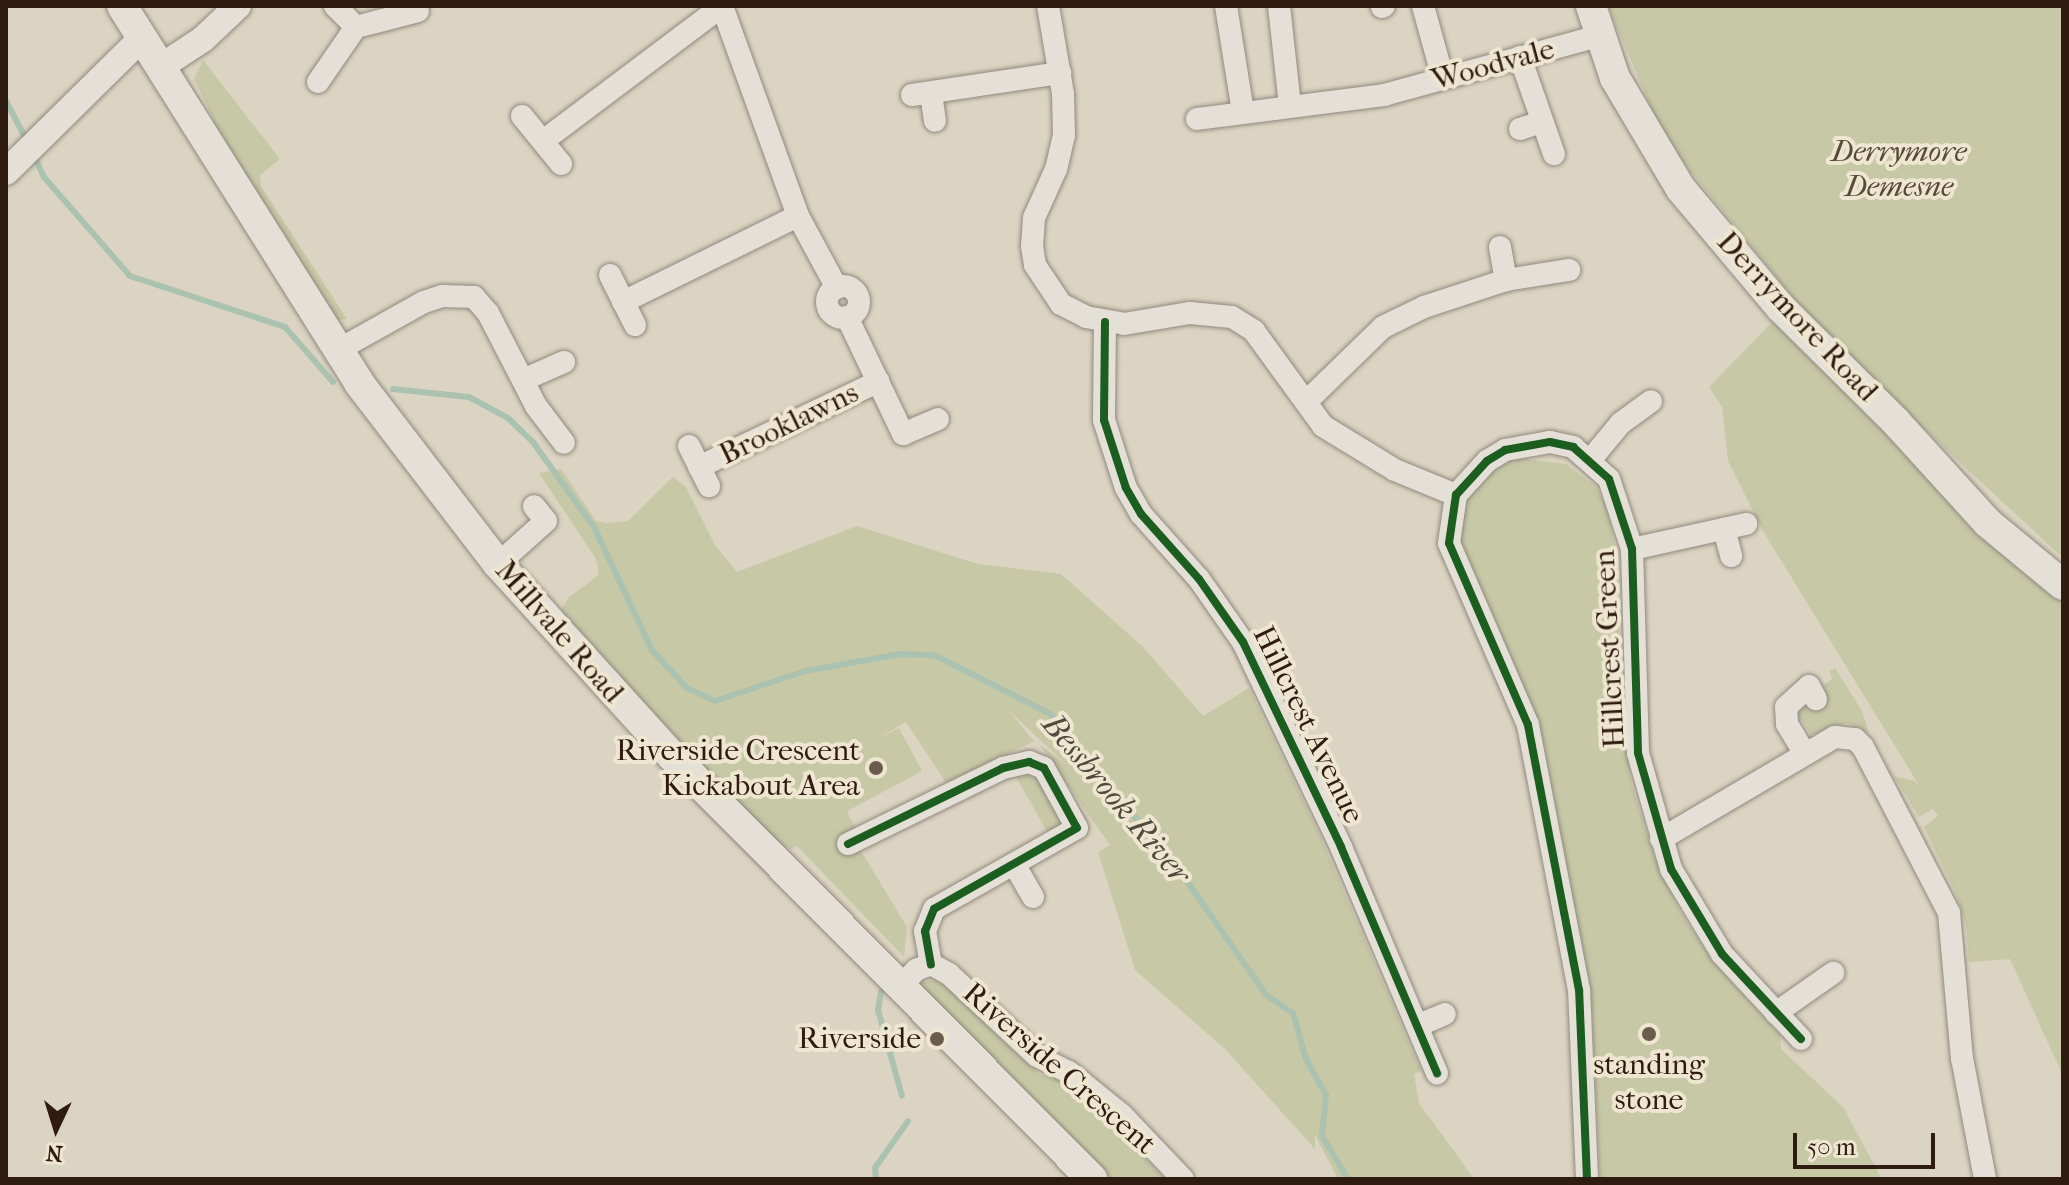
<!DOCTYPE html>
<html>
<head>
<meta charset="utf-8">
<style>
	body { margin:0 }
	#map { position:relative; width:2069px; height:1185px; overflow:hidden; background:#dcd4c2; font-family:"IM FELL French Canon",serif }
	div>[style] { position:absolute }
	[style*='--x'] { left:calc(var(--x)*1px); top:calc(var(--y)*1px); width:calc(var(--w)*1px); rotate:calc(var(--a)*1deg) }
	.green>* { inset:0; background:#c6c8a6 }
	.stream>* { height:6px; margin:-3px; padding:0 3px; transform-origin:3px; border-radius:3px; background:#acc2b1 }
	.roads { filter:drop-shadow(0 0 2px #90897e) drop-shadow(0 0 2px #90897e) }
	.minor>* { height:22px; margin:-11px; padding:0 11px; transform-origin:11px; border-radius:11px; background:#e4e0d7 }
	.minor>.ring { margin:-11px; padding:0; box-sizing:content-box; background:none; border:22px solid #e4e0d7; border-radius:50% }
	.tertiary>* { height:26px; margin:-13px; padding:0 13px; transform-origin:13px; border-radius:13px; background:#e4e0d7 }
	.secondary>* { height:30px; margin:-15px; padding:0 15px; transform-origin:15px; border-radius:15px; background:#e4e0d7 }
	.cycleway>* { height:8px; margin:-4px; padding:0 4px; transform-origin:4px; border-radius:4px; background:#1b5e20 }
	.dots>* { width:22px; height:22px; translate:-50% -50%; box-sizing:border-box; border:4px solid #efe6d1; border-radius:50% }
	span { translate:-50% -50%; white-space:nowrap; text-align:center; line-height:1.15; -webkit-text-stroke:8px #efe6d1; paint-order:stroke }
	.street-label { font-size:30px; color:#301b10 }
	.park-label { font-size:30px; color:#584c36; font-style:italic }
	.poi-label { font-size:30px; color:#301b10 }
	.right { translate:-100% -50%; text-align:right }
	.water-label { font-size:32px; color:#4f4b3e; font-style:italic }
	.frame { position:absolute; inset:0; border:8px solid #301b10; pointer-events:none }
	.north { position:absolute; left:16px; top:1089px; width:80px; height:80px; -webkit-text-stroke:6px #efe6d1; paint-order:stroke; rotate:184deg; font-size:22px; font-weight:700; line-height:32px; text-align:center; color:#301b10 }
	.north::after { content:''; display:block; margin:auto; width:28px; height:36px; background:#301b10; clip-path:polygon(50% 0,100% 100%,50% 72%,0 100%) }
	.scale { position:absolute; left:1793px; top:1133px; width:142px; height:36px; box-sizing:border-box; border:4px solid #301b10; border-top:0; padding-left:10px; font-size:24px; line-height:28px; white-space:nowrap; color:#301b10; -webkit-text-stroke:6px #efe6d1; paint-order:stroke }
</style>
</head>
<body>
<div id="map">
	<div class="green">
		<i style="clip-path:polygon(1608px 6px,2063px 6px,2063px 558px,1829px 341px,1679px 157px,1652px 110px)"></i>
		<i style="clip-path:polygon(203px 60px,280px 159px,260px 175px,261px 186px,347px 319px,338px 320px,328px 308px,210px 123px,214px 120px,194px 79px)"></i>
		<i style="clip-path:polygon(1775px 319px,2063px 576px,2063px 1076px,2010px 959px,1969px 962px,1966px 925px,1956px 894px,1924px 827px,1938px 816px,1933px 809px,1919px 817px,1894px 776px,1915px 781px,1922px 790px,1763px 531px,1728px 461px,1722px 407px,1709px 387px)"></i>
		<i style="clip-path:polygon(1519px 458px,1566px 464px,1596px 487px,1606px 507px,1617px 554px,1621px 700px,1631px 782px,1654px 856px,1678px 908px,1711px 959px,1780px 1035px,1781px 1049px,1843px 1107px,1882px 1179px,1600px 1179px,1592px 1012px,1553px 805px,1460px 552px,1462px 512px,1470px 491px,1490px 469px)"></i>
		<i style="clip-path:polygon(561px 469px,596px 521px,606px 523px,628px 521px,673px 477px,686px 487px,715px 545px,737px 572px,857px 526px,978px 564px,1061px 574px,1142px 646px,1203px 716px,1249px 688px,1317px 829px,1421px 1071px,1414px 1074px,1419px 1103px,1474px 1179px,1338px 1179px,1315px 1135px,1315px 1149px,1225px 1049px,1135px 970px,1098px 852px,1110px 845px,1039px 744px,1067px 765px,1009px 711px,1034px 741px,947px 784px,906px 722px,872px 742px,899px 728px,922px 771px,853px 808px,847px 812px,855px 827px,837px 838px,849px 855px,861px 851px,907px 927px,904px 957px,797px 846px,791px 849px,778px 843px,662px 729px,564px 622px,561px 610px,569px 597px,599px 575px,596px 559px,539px 473px)"></i>
		<i style="clip-path:polygon(1835px 668px,1862px 711px,1869px 733px,1847px 723px,1811px 735px,1802px 720px,1797px 722px,1800px 702px,1826px 696px,1821px 687px,1832px 679px,1829px 671px)"></i>
		<i style="clip-path:polygon(1024px 772px,1039px 778px,1065px 824px,1050px 837px,1014px 773px)"></i>
		<i style="clip-path:polygon(935px 980px,959px 994px,1040px 1075px,1055px 1076px,1094px 1105px,1165px 1179px,1111px 1179px,922px 991px,922px 982px)"></i>
	</div>
	<div class="stream">
		<i style="--x:6;--y:101;--w:45;--a:62.3"></i>
		<i style="--x:34;--y:155;--w:24;--a:66"></i>
		<i style="--x:44;--y:177;--w:131;--a:49"></i>
		<i style="--x:130;--y:276;--w:163;--a:18.2"></i>
		<i style="--x:285;--y:327;--w:73;--a:48.9"></i>
		<i style="--x:393;--y:389;--w:76;--a:6"></i>
		<i style="--x:469;--y:397;--w:44;--a:28.3"></i>
		<i style="--x:508;--y:418;--w:35;--a:44"></i>
		<i style="--x:533;--y:442;--w:107;--a:54.5"></i>
		<i style="--x:595;--y:529;--w:134;--a:64.8"></i>
		<i style="--x:652;--y:650;--w:52;--a:47.4"></i>
		<i style="--x:687;--y:688;--w:31;--a:25"></i>
		<i style="--x:715;--y:701;--w:95;--a:-18.4"></i>
		<i style="--x:805;--y:671;--w:97;--a:-10.1"></i>
		<i style="--x:900;--y:654;--w:34;--a:2"></i>
		<i style="--x:934;--y:655;--w:129;--a:26.8"></i>
		<i style="--x:1049;--y:713;--w:209;--a:50.4"></i>
		<i style="--x:1182;--y:874;--w:147;--a:55.2"></i>
		<i style="--x:1266;--y:995;--w:32;--a:34"></i>
		<i style="--x:1293;--y:1013;--w:48;--a:74.2"></i>
		<i style="--x:1306;--y:1059;--w:41;--a:60.9"></i>
		<i style="--x:1326;--y:1095;--w:41;--a:95.6"></i>
		<i style="--x:1322;--y:1136;--w:50;--a:58.8"></i>
		<i style="--x:881;--y:992;--w:18;--a:99"></i>
		<i style="--x:878;--y:1010;--w:89;--a:74.4"></i>
		<i style="--x:876;--y:1179;--w:11;--a:-95"></i>
		<i style="--x:875;--y:1168;--w:57;--a:-54.9"></i>
	</div>
	<div class="roads">
		<div class="minor">
			<i style="--x:335;--y:6;--w:30;--a:45"></i>
			<i style="--x:722;--y:6;--w:223;--a:70.1"></i>
			<i style="--x:798;--y:216;--w:82;--a:61.6"></i>
			<i style="--x:1048;--y:6;--w:89;--a:80.3"></i>
			<i style="--x:1063;--y:94;--w:41;--a:88.6"></i>
			<i style="--x:1064;--y:135;--w:35;--a:103"></i>
			<i style="--x:1056;--y:169;--w:54;--a:114.2"></i>
			<i style="--x:1034;--y:218;--w:28;--a:94"></i>
			<i style="--x:1032;--y:246;--w:19;--a:81"></i>
			<i style="--x:1035;--y:265;--w:47;--a:56.3"></i>
			<i style="--x:1061;--y:304;--w:28;--a:27"></i>
			<i style="--x:1086;--y:317;--w:39;--a:10"></i>
			<i style="--x:1124;--y:324;--w:67;--a:-9.5"></i>
			<i style="--x:1190;--y:313;--w:42;--a:5.4"></i>
			<i style="--x:1232;--y:317;--w:26;--a:32"></i>
			<i style="--x:1254;--y:331;--w:117;--a:54"></i>
			<i style="--x:1323;--y:426;--w:84;--a:31.4"></i>
			<i style="--x:1395;--y:470;--w:66;--a:22.3"></i>
			<i style="--x:1226;--y:6;--w:107;--a:80.9"></i>
			<i style="--x:1279;--y:6;--w:101;--a:83.7"></i>
			<i style="--x:1423;--y:6;--w:75;--a:74.5"></i>
			<i style="--x:1382;--y:7;--w:2;--a:-27"></i>
			<i style="--x:1520;--y:57;--w:103;--a:70.7"></i>
			<i style="--x:318;--y:82;--w:67;--a:-55.4"></i>
			<i style="--x:356;--y:27;--w:64;--a:-14.5"></i>
			<i style="--x:931;--y:93;--w:28;--a:82"></i>
			<i style="--x:912;--y:95;--w:150;--a:-8.5"></i>
			<i style="--x:522;--y:116;--w:62;--a:50.9"></i>
			<i style="--x:1197;--y:119;--w:189;--a:-7.3"></i>
			<i style="--x:1384;--y:95;--w:226;--a:-15.4"></i>
			<i style="--x:1520;--y:129;--w:23;--a:-18"></i>
			<i style="--x:543;--y:141;--w:224;--a:-37"></i>
			<i style="--x:1500;--y:247;--w:34;--a:80"></i>
			<i style="--x:610;--y:275;--w:56;--a:63.4"></i>
			<i class="ring" style="left:827px;top:286px;width:10px;height:10px"></i>
			<i style="--x:623;--y:302;--w:195;--a:-26.2"></i>
			<i style="--x:847;--y:317;--w:130;--a:64.4"></i>
			<i style="--x:903;--y:434;--w:38;--a:-23"></i>
			<i style="--x:1105;--y:322;--w:98;--a:90.6"></i>
			<i style="--x:1104;--y:420;--w:71;--a:72.1"></i>
			<i style="--x:1126;--y:488;--w:30;--a:60"></i>
			<i style="--x:1141;--y:514;--w:87;--a:48.3"></i>
			<i style="--x:1199;--y:579;--w:77;--a:55.1"></i>
			<i style="--x:1243;--y:642;--w:227;--a:64.4"></i>
			<i style="--x:1341;--y:847;--w:246;--a:67"></i>
			<i style="--x:338;--y:350;--w:98;--a:-29.2"></i>
			<i style="--x:424;--y:302;--w:20;--a:-18"></i>
			<i style="--x:443;--y:296;--w:31;--a:2"></i>
			<i style="--x:474;--y:297;--w:21;--a:49"></i>
			<i style="--x:488;--y:313;--w:105;--a:62.7"></i>
			<i style="--x:536;--y:406;--w:46;--a:52.9"></i>
			<i style="--x:523;--y:380;--w:45;--a:-23.7"></i>
			<i style="--x:1306;--y:402;--w:107;--a:-44.2"></i>
			<i style="--x:1383;--y:327;--w:46;--a:-26"></i>
			<i style="--x:1424;--y:307;--w:86;--a:-18.2"></i>
			<i style="--x:1506;--y:280;--w:64;--a:-9"></i>
			<i style="--x:689;--y:446;--w:45;--a:63.4"></i>
			<i style="--x:1592;--y:458;--w:45;--a:-50.4"></i>
			<i style="--x:1621;--y:423;--w:37;--a:-36"></i>
			<i style="--x:699;--y:467;--w:199;--a:-25.5"></i>
			<i style="--x:1724;--y:529;--w:28;--a:75"></i>
			<i style="--x:1632;--y:549;--w:117;--a:-12.4"></i>
			<i style="--x:498;--y:564;--w:64;--a:-41.9"></i>
			<i style="--x:546;--y:521;--w:19;--a:-129"></i>
			<i style="--x:1805;--y:754;--w:35;--a:-121"></i>
			<i style="--x:1787;--y:724;--w:17;--a:-93"></i>
			<i style="--x:1786;--y:707;--w:31;--a:-42"></i>
			<i style="--x:1809;--y:686;--w:15;--a:62"></i>
			<i style="--x:1661;--y:839;--w:202;--a:-30.4"></i>
			<i style="--x:1835;--y:737;--w:20;--a:6"></i>
			<i style="--x:1855;--y:739;--w:11;--a:45"></i>
			<i style="--x:1863;--y:747;--w:187;--a:62.6"></i>
			<i style="--x:1949;--y:913;--w:146;--a:84.9"></i>
			<i style="--x:1962;--y:1058;--w:123;--a:79.2"></i>
			<i style="--x:848;--y:844;--w:173;--a:-26.1"></i>
			<i style="--x:1003;--y:768;--w:27;--a:-13"></i>
			<i style="--x:1029;--y:762;--w:16;--a:22"></i>
			<i style="--x:1044;--y:768;--w:68;--a:61.2"></i>
			<i style="--x:1077;--y:828;--w:164;--a:150.5"></i>
			<i style="--x:934;--y:909;--w:24;--a:112"></i>
			<i style="--x:925;--y:931;--w:34;--a:80"></i>
			<i style="--x:1014;--y:864;--w:38;--a:60"></i>
			<i style="--x:901;--y:986;--w:22;--a:-47"></i>
			<i style="--x:916;--y:970;--w:16;--a:-22"></i>
			<i style="--x:931;--y:964;--w:21;--a:29"></i>
			<i style="--x:949;--y:974;--w:120;--a:43"></i>
			<i style="--x:1037;--y:1056;--w:36;--a:27"></i>
			<i style="--x:1069;--y:1072;--w:68;--a:39.1"></i>
			<i style="--x:1122;--y:1115;--w:88;--a:46.4"></i>
			<i style="--x:1776;--y:1013;--w:70;--a:-35.1"></i>
			<i style="--x:1419;--y:1025;--w:28;--a:-23"></i>
			<i style="--x:1587;--y:1179;--w:189;--a:-92.4"></i>
			<i style="--x:1579;--y:990;--w:270;--a:-100.9"></i>
			<i style="--x:1528;--y:725;--w:198;--a:-113.5"></i>
			<i style="--x:1449;--y:543;--w:49;--a:-81.7"></i>
			<i style="--x:1456;--y:495;--w:46;--a:-47.6"></i>
			<i style="--x:1487;--y:461;--w:21;--a:-31"></i>
			<i style="--x:1505;--y:450;--w:46;--a:-10.1"></i>
			<i style="--x:1550;--y:442;--w:24;--a:12"></i>
			<i style="--x:1573;--y:447;--w:48;--a:41.6"></i>
			<i style="--x:1609;--y:479;--w:74;--a:71.8"></i>
			<i style="--x:1632;--y:549;--w:204;--a:88.3"></i>
			<i style="--x:1638;--y:753;--w:121;--a:74.1"></i>
			<i style="--x:1671;--y:869;--w:99;--a:59"></i>
			<i style="--x:1722;--y:954;--w:116;--a:47.1"></i>
		</div>
		<div class="tertiary">
			<i style="--x:162;--y:66;--w:49;--a:-33.4"></i>
			<i style="--x:203;--y:39;--w:48;--a:-43.3"></i>
			<i style="--x:6;--y:172;--w:192;--a:-44.6"></i>
		</div>
		<div class="secondary">
			<i style="--x:122;--y:6;--w:445;--a:57.8"></i>
			<i style="--x:359;--y:383;--w:228;--a:52.5"></i>
			<i style="--x:498;--y:564;--w:258;--a:47.8"></i>
			<i style="--x:671;--y:755;--w:598;--a:45.2"></i>
			<i style="--x:1591;--y:6;--w:76;--a:71.6"></i>
			<i style="--x:1615;--y:78;--w:129;--a:59.3"></i>
			<i style="--x:1681;--y:189;--w:155;--a:50"></i>
			<i style="--x:1781;--y:308;--w:162;--a:44.7"></i>
			<i style="--x:1896;--y:422;--w:137;--a:47.7"></i>
			<i style="--x:1988;--y:523;--w:97;--a:39.6"></i>
		</div>
	</div>
	<div class="cycleway">
		<i style="--x:1105;--y:322;--w:98;--a:90.6"></i>
		<i style="--x:1104;--y:420;--w:71;--a:72.1"></i>
		<i style="--x:1126;--y:488;--w:30;--a:60"></i>
		<i style="--x:1141;--y:514;--w:87;--a:48.3"></i>
		<i style="--x:1199;--y:579;--w:77;--a:55.1"></i>
		<i style="--x:1243;--y:642;--w:227;--a:64.4"></i>
		<i style="--x:1341;--y:847;--w:246;--a:67"></i>
		<i style="--x:848;--y:844;--w:173;--a:-26.1"></i>
		<i style="--x:1003;--y:768;--w:27;--a:-13"></i>
		<i style="--x:1029;--y:762;--w:16;--a:22"></i>
		<i style="--x:1044;--y:768;--w:68;--a:61.2"></i>
		<i style="--x:1077;--y:828;--w:164;--a:150.5"></i>
		<i style="--x:934;--y:909;--w:24;--a:112"></i>
		<i style="--x:925;--y:931;--w:34;--a:80"></i>
		<i style="--x:1587;--y:1179;--w:189;--a:-92.4"></i>
		<i style="--x:1579;--y:990;--w:270;--a:-100.9"></i>
		<i style="--x:1528;--y:725;--w:198;--a:-113.5"></i>
		<i style="--x:1449;--y:543;--w:49;--a:-81.7"></i>
		<i style="--x:1456;--y:495;--w:46;--a:-47.6"></i>
		<i style="--x:1487;--y:461;--w:21;--a:-31"></i>
		<i style="--x:1505;--y:450;--w:46;--a:-10.1"></i>
		<i style="--x:1550;--y:442;--w:24;--a:12"></i>
		<i style="--x:1573;--y:447;--w:48;--a:41.6"></i>
		<i style="--x:1609;--y:479;--w:74;--a:71.8"></i>
		<i style="--x:1632;--y:549;--w:204;--a:88.3"></i>
		<i style="--x:1638;--y:753;--w:121;--a:74.1"></i>
		<i style="--x:1671;--y:869;--w:99;--a:59"></i>
		<i style="--x:1722;--y:954;--w:116;--a:47.1"></i>
	</div>
	<div class="dots">
		<i style="left:876px;top:768px;background:#6c5c4e"></i>
		<i style="left:1649px;top:1034px;background:#6c5c4e"></i>
		<i style="left:937px;top:1039px;background:#6c5c4e"></i>
	</div>
	<div class="street-label">
		<span style="left:1493px;top:65px;rotate:-15deg">Woodvale</span>
		<span style="left:1797px;top:317px;rotate:47deg">Derrymore Road</span>
		<span style="left:789px;top:424px;rotate:-26deg">Brooklawns</span>
		<span style="left:559px;top:632px;rotate:49deg">Millvale Road</span>
		<span style="left:1610px;top:649px;rotate:-93deg">Hillcrest Green</span>
		<span style="left:1308px;top:725px;rotate:64deg">Hillcrest Avenue</span>
		<span style="left:1059px;top:1069px;rotate:41deg">Riverside Crescent</span>
	</div>
	<div class="park-label">
		<span style="left:1899px;top:169px">Derrymore<br>Demesne</span>
	</div>
	<div class="poi-label">
		<span class="right" style="left:860px;top:768px">Riverside Crescent<br>Kickabout Area</span>
		<span class="right" style="left:921px;top:1039px">Riverside</span>
		<span style="left:1649px;top:1082px">standing<br>stone</span>
	</div>
	<div class="water-label">
		<span style="left:1116px;top:799px;rotate:50deg">Bessbrook River</span>
	</div>
	<div class="frame"></div>
	<div class="north">N</div>
	<div class="scale">50 m</div>
</div>
</body>
</html>
